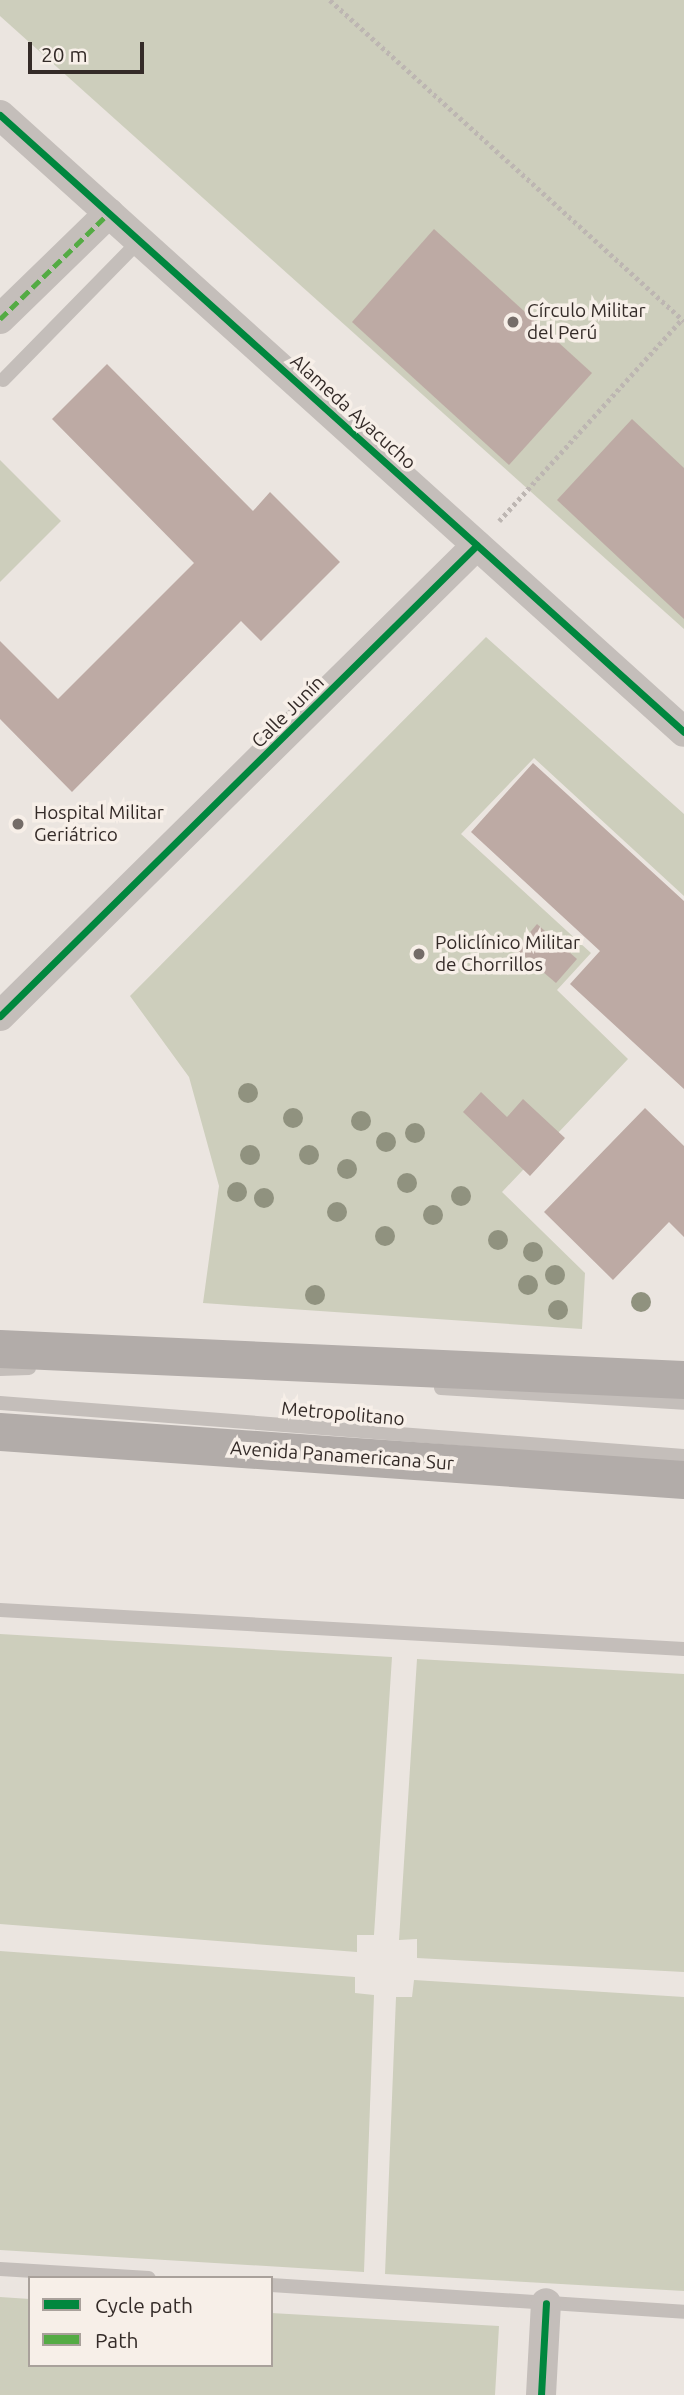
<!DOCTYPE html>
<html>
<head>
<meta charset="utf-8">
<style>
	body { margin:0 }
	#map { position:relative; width:684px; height:2395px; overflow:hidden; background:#ebe5e0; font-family:Ubuntu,sans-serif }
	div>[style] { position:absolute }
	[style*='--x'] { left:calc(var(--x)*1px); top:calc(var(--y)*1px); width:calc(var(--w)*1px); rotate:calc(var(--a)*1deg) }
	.green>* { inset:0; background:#cdcebc }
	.building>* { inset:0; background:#bdaaa4 }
	.path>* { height:4.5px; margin-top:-2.25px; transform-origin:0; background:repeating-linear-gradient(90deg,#bdb6b2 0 3.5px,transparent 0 7px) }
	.service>* { height:14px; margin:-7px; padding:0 7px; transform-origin:7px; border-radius:7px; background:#c4beba }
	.minor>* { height:30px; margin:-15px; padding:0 15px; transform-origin:15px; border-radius:15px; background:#c4beba }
	.primary>* { height:38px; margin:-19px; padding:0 19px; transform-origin:19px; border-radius:19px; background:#b2aca9 }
	.quiet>* { height:5px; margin-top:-2.5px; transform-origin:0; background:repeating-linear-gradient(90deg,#54ab44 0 10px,transparent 0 15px) }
	.cycleway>* { height:7px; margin:-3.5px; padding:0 3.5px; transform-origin:3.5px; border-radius:3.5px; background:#00873e }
	.trees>* { width:20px; height:20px; margin:-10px; border-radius:50%; background:#90927f }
	.dots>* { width:19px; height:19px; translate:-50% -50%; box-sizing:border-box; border:4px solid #f7efe8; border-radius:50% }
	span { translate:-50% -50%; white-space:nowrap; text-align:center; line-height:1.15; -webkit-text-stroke:7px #f7efe8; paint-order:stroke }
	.poi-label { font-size:19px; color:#342b28 }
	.left { translate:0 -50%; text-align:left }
	.street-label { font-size:19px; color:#342b28 }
	.legend { position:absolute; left:28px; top:2276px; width:245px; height:91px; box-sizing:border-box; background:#f7efe8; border:2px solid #a9a19b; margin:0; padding:9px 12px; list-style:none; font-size:21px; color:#342b28 }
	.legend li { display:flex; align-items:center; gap:14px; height:35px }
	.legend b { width:35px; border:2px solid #a9a19b }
	.scale { position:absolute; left:28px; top:42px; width:116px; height:32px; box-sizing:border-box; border:4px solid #342b28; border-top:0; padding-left:9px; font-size:21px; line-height:24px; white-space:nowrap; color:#342b28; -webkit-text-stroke:5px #f7efe8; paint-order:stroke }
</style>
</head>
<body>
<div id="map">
	<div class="green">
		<i style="clip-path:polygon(0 0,684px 0,684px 629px,0 16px)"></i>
		<i style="clip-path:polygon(0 460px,61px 521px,0 582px)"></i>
		<i style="clip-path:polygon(486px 637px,684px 814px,684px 896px,534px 758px,461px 834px,591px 953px,557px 990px,628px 1059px,502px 1192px,585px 1273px,582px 1329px,203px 1303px,219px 1186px,189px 1077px,130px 996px)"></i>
		<i style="clip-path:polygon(0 1634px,392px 1657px,374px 1935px,357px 1935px,357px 1952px,0 1924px)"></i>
		<i style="clip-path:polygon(417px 1659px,684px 1674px,684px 1972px,417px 1958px,417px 1939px,399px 1940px)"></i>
		<i style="clip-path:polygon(0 1951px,355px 1977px,355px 1993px,374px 1995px,364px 2272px,0 2250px)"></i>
		<i style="clip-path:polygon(414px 1980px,684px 1997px,684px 2291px,385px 2274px,396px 1997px,412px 1997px)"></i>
		<i style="clip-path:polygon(0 2297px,30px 2299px,30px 2365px,271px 2365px,271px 2313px,499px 2326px,495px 2395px,0 2395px)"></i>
	</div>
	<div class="building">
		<i style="clip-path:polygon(434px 229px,592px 373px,509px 465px,352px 322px)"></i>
		<i style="clip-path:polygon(107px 364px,253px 511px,270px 492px,340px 562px,261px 641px,241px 621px,72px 792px,0 719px,0 641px,58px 699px,194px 563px,52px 419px)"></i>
		<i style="clip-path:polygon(632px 419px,684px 468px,684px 619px,557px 500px)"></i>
		<i style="clip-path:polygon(533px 763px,684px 901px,684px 1089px,570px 984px,600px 951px,471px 832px)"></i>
		<i style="clip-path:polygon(537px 924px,577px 959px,556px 983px,516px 949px)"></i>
		<i style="clip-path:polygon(481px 1092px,507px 1117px,523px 1099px,565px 1138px,530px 1176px,463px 1112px)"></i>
		<i style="clip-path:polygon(645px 1108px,684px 1146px,684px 1237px,669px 1222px,613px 1280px,544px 1212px)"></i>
	</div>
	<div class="path">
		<i style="--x:330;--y:0;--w:478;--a:42.2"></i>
		<i style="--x:499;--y:521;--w:273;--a:-47.8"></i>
	</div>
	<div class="service">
		<i style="--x:3;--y:380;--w:194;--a:-45.6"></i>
		<i style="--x:0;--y:1369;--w:29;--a:-2"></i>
		<i style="--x:441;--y:1388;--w:243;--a:3.5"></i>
		<i style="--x:0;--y:1403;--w:686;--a:4.43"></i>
		<i style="--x:0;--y:1610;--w:685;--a:3.26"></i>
		<i style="--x:0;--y:2269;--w:149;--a:3.5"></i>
		<i style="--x:271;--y:2285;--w:414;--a:3.7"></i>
	</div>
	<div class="minor">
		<i style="--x:0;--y:115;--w:921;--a:42.05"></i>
		<i style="--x:0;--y:319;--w:152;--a:-44.2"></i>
		<i style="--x:0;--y:1016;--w:670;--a:-44.64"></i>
		<i style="--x:541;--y:2395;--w:92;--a:-86.9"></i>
	</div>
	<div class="primary">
		<i style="--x:0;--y:1349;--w:685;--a:2.59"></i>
		<i style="--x:0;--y:1432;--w:686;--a:4.01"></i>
	</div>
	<div class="quiet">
		<i style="--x:0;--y:319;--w:152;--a:-44.2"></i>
	</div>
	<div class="cycleway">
		<i style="--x:0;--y:115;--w:921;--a:42.05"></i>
		<i style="--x:0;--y:1016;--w:670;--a:-44.64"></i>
		<i style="--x:541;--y:2395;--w:92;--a:-86.9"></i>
	</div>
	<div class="trees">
		<i style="left:248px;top:1093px"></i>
		<i style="left:293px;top:1118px"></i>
		<i style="left:361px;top:1121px"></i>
		<i style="left:415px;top:1133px"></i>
		<i style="left:386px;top:1142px"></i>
		<i style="left:250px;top:1155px"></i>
		<i style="left:309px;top:1155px"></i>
		<i style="left:347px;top:1169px"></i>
		<i style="left:407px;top:1183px"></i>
		<i style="left:237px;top:1192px"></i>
		<i style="left:461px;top:1196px"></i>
		<i style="left:264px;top:1198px"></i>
		<i style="left:337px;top:1212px"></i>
		<i style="left:433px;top:1215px"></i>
		<i style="left:385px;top:1236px"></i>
		<i style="left:498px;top:1240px"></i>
		<i style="left:533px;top:1252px"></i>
		<i style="left:555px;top:1275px"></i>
		<i style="left:528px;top:1285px"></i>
		<i style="left:315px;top:1295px"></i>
		<i style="left:641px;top:1302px"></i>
		<i style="left:558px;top:1310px"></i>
	</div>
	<div class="dots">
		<i style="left:513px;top:322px;background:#746c68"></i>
		<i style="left:18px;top:824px;background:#746c68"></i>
		<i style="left:419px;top:954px;background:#746c68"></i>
	</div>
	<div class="poi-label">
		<span class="left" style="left:527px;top:322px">Círculo Militar<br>del Perú</span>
		<span class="left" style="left:34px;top:824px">Hospital Militar<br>Geriátrico</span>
		<span class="left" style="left:435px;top:954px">Policlínico Militar<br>de Chorrillos</span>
	</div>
	<div class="street-label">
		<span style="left:353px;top:412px;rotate:42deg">Alameda Ayacucho</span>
		<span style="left:288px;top:712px;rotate:-45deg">Calle Junín</span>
		<span style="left:343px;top:1414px;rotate:5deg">Metropolitano</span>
		<span style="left:342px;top:1456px;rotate:4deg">Avenida Panamericana Sur</span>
	</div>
	<ul class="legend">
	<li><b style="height:9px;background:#00873e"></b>Cycle path</li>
	<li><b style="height:9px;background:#54ab44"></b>Path</li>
	</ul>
	<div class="scale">20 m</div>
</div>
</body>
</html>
